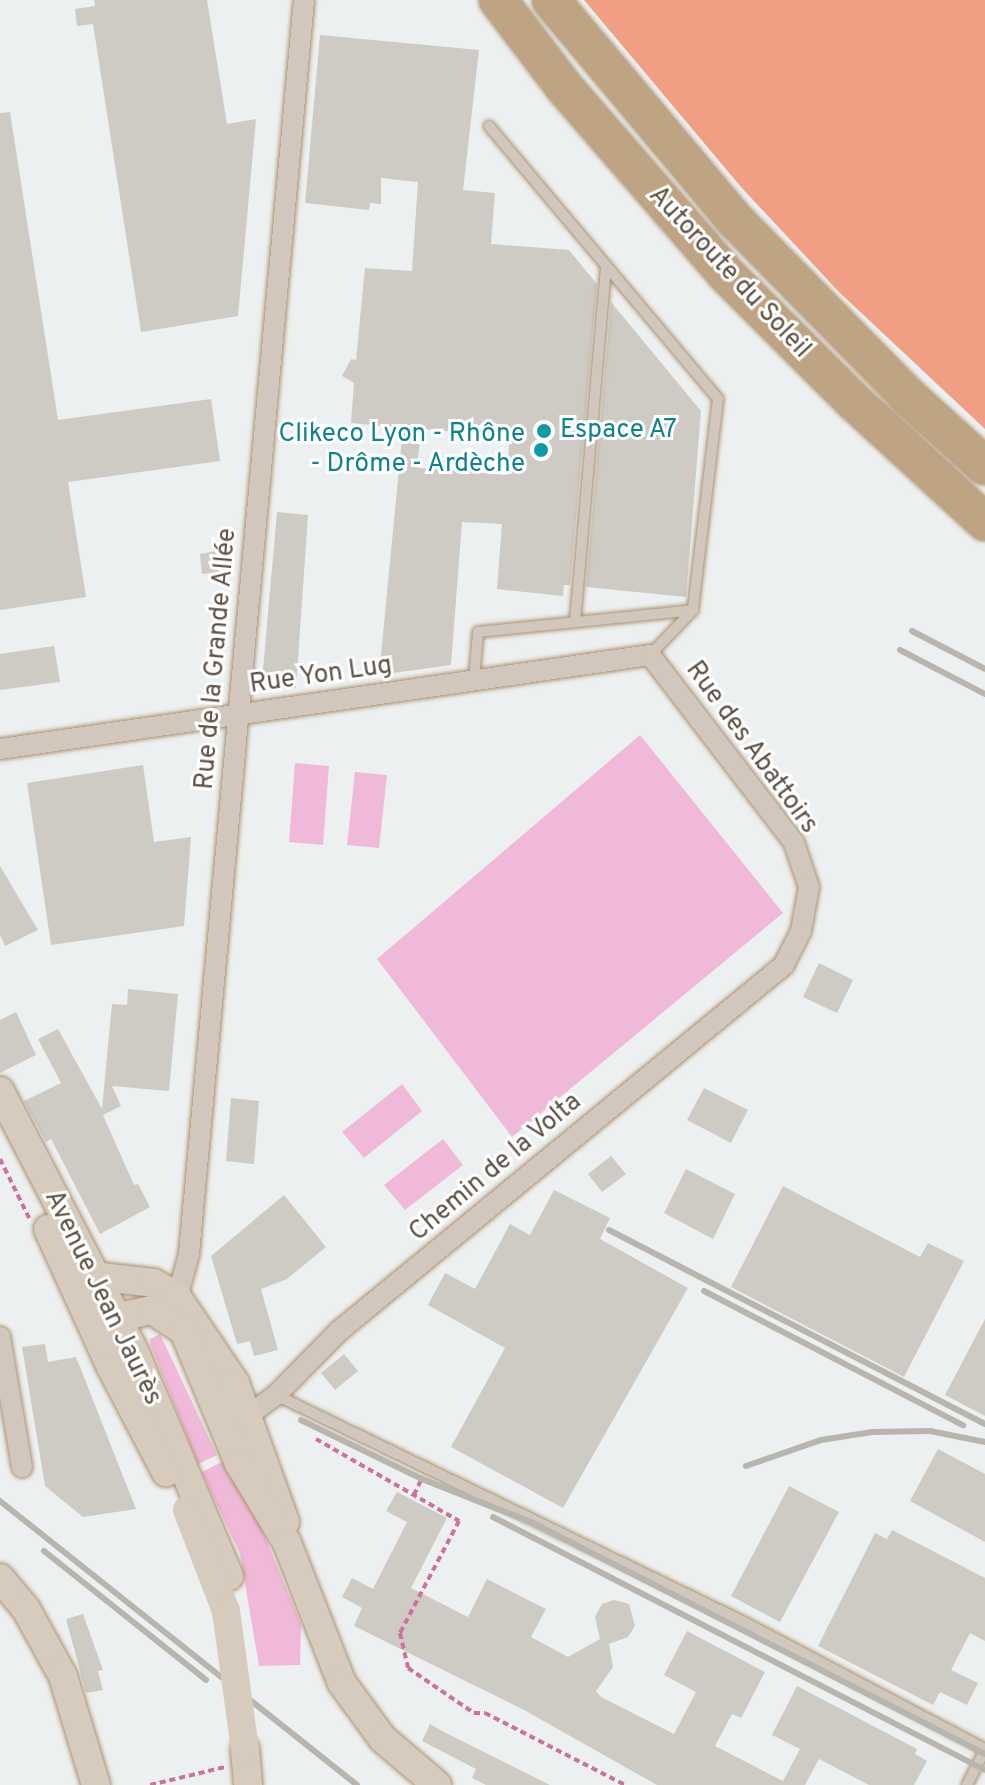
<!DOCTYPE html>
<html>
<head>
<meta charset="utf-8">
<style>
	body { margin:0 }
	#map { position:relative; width:985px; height:1785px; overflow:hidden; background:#edf0f0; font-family:Overpass,sans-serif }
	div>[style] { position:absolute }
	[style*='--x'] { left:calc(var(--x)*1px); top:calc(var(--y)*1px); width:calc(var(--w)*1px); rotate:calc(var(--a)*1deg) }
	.green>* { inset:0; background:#f1b9d9 }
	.water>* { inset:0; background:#f09e84 }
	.building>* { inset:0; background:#cecbc4 }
	.path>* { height:4px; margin-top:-2px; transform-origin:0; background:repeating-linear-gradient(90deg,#d0709c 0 6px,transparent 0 10px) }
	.roads { filter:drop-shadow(0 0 2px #ab906e) drop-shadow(0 0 2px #ab906e) }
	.lane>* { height:10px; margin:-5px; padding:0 5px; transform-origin:5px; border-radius:5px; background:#d1c7bd }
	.street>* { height:20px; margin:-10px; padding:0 10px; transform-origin:10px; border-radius:10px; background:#d1c7bd }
	.secondary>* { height:28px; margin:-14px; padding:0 14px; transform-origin:14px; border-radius:14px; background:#d6cbbd }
	.highway>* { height:36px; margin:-18px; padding:0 18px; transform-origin:18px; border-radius:18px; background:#bfa483 }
	.rail>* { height:6px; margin:-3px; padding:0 3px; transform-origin:3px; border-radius:3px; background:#b8b5af }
	.secondary-bridge>* { height:28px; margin:-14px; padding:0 14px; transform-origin:14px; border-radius:14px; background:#d6cbbd }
	.dots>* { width:22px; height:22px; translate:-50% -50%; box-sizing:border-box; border:4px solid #fff; border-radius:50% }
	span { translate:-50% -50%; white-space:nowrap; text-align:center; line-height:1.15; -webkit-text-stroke:6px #fff; paint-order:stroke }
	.street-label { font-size:26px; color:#5c5145 }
	.culture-label { font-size:26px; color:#0d838f }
	.left { translate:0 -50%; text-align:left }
	.right { translate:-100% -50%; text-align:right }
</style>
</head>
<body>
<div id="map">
	<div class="green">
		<i style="clip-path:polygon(640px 735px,783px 913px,512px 1137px,377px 959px)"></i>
		<i style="clip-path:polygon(295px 763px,329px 766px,323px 845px,289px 842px)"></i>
		<i style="clip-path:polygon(355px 772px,387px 775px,379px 848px,347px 845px)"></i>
		<i style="clip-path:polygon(402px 1084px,422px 1111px,364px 1158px,342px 1132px)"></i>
		<i style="clip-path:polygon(443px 1139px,463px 1165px,405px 1210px,384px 1185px)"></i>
		<i style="clip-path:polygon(160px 1334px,217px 1455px,198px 1464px,151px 1346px,150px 1339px)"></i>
		<i style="clip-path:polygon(222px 1462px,230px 1478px,236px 1475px,258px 1520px,301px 1624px,300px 1665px,259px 1666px,240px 1554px,202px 1472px)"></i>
	</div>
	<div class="water">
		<i style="clip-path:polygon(584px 0,985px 0,985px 429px,839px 292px,741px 187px)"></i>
	</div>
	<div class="building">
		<i style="clip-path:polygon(94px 0,207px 0,227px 124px,256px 119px,238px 316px,141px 332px,93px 24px,77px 26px,75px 9px,95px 6px)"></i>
		<i style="clip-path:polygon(evenodd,320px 35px,479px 50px,463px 190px,495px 193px,491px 244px,569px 250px,597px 284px,570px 585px,564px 585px,563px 596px,497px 589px,502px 524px,462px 522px,451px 665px,379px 675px,403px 428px,351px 423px,354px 383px,342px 376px,351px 359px,356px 360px,365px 268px,412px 271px,418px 182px,381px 178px,381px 204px,370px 203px,369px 210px,305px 203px,320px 35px,470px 427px,510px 430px,507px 475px,417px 468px,421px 429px,470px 433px,470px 427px)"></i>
		<i style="clip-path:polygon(10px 112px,58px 420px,211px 399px,220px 461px,68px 482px,86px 597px,0 610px,0 113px)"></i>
		<i style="clip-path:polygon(611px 302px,701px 411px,686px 597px,586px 587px)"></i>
		<i style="clip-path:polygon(277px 512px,308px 515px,296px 688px,261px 692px)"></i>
		<i style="clip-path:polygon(216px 551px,219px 572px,202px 574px,200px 554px)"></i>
		<i style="clip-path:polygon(54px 646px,60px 682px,0 690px,0 654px)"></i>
		<i style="clip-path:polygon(143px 765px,154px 842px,191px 837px,184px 926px,51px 945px,27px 783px)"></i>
		<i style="clip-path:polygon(0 866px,38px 930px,5px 946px,0 935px)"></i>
		<i style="clip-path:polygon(819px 963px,853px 980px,837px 1013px,803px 997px)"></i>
		<i style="clip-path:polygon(128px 989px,178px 994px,169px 1091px,112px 1086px,121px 1106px,103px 1115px,134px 1185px,138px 1184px,150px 1207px,100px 1234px,51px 1139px,46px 1142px,24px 1101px,61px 1083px,38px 1039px,58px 1029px,102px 1109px,112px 1004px,127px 1005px)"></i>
		<i style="clip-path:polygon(16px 1012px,36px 1055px,0 1073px,0 1020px)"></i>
		<i style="clip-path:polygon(704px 1088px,748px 1110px,731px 1143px,687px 1120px)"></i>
		<i style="clip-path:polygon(231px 1098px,259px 1101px,254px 1164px,226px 1161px)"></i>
		<i style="clip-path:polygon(611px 1156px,626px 1174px,602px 1192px,588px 1174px)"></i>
		<i style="clip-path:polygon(686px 1169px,735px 1194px,713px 1239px,664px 1213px)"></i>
		<i style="clip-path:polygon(783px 1186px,920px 1257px,928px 1243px,964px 1261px,904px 1377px,731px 1287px)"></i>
		<i style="clip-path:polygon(554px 1190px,610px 1218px,600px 1239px,688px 1288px,563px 1508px,451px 1447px,505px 1348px,428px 1305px,445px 1273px,475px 1289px,510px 1224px,530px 1235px)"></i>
		<i style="clip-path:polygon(284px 1195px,326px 1247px,287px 1279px,261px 1289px,278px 1350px,254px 1356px,250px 1341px,237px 1344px,211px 1256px)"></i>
		<i style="clip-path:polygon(985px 1319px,985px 1416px,945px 1395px)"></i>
		<i style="clip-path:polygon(45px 1344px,48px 1362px,76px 1357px,136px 1509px,83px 1517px,45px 1486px,22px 1347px)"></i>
		<i style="clip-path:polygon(344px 1354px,358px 1371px,335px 1390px,321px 1373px)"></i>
		<i style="clip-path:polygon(938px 1449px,985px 1474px,985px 1542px,910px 1501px)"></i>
		<i style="clip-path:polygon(789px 1486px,839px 1512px,780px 1622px,731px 1596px)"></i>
		<i style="clip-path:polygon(397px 1492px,447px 1518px,411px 1588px,468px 1617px,487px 1579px,546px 1609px,531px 1637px,568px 1657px,600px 1639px,595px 1617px,602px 1604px,614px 1600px,629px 1604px,635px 1626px,628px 1637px,609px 1644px,613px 1667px,596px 1691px,601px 1697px,674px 1734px,696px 1692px,664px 1675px,687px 1631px,765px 1672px,741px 1718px,732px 1714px,715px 1746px,783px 1781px,800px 1749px,772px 1735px,797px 1686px,917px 1749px,915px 1754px,927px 1761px,914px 1785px,869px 1785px,819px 1759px,805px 1785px,657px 1785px,524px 1710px,354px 1626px,362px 1608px,342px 1597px,352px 1578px,373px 1589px,407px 1522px,386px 1511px)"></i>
		<i style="clip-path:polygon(892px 1530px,985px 1578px,985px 1641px,970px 1633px,951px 1670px,978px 1683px,967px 1705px,940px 1692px,933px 1705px,818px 1646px,875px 1533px,887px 1539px)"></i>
		<i style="clip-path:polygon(83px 1614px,103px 1670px,98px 1671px,103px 1690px,86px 1693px,66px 1619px)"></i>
		<i style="clip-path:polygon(430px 1724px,446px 1733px,550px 1785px,486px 1785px,472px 1778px,476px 1769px,422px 1741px)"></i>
	</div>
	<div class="path">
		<i style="--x:0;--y:1159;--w:66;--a:63.8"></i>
		<i style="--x:316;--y:1439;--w:165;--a:29.8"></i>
		<i style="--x:459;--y:1521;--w:127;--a:117.8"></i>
		<i style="--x:400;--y:1633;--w:36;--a:77"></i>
		<i style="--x:408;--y:1668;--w:80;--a:34.3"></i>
		<i style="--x:474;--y:1713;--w:11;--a:0"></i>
		<i style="--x:485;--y:1713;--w:157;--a:27.2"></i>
		<i style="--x:414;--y:1495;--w:17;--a:-65"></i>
		<i style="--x:150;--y:1785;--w:77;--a:-13.5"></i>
	</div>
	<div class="roads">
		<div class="lane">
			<i style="--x:489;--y:126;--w:356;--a:50"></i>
			<i style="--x:718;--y:399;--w:212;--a:96.8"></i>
			<i style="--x:693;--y:610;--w:62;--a:133.7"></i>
			<i style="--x:575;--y:622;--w:356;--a:-85"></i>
			<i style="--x:474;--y:680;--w:48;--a:-85.2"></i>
			<i style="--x:478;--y:632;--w:216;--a:-5.8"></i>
			<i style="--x:276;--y:1395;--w:518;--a:25.87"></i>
			<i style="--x:742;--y:1621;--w:275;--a:27.8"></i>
			<i style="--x:967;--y:1785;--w:39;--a:-63"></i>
		</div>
		<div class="street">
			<i style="--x:0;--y:749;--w:657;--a:-8.23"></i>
			<i style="--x:650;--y:655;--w:237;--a:52.5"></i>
			<i style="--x:794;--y:843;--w:46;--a:71.2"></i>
			<i style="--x:809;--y:887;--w:45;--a:100.3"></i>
			<i style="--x:801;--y:931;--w:38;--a:117"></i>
			<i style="--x:784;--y:965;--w:576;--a:140.56"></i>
			<i style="--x:339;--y:1331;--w:90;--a:134.5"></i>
			<i style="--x:276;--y:1395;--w:46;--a:143.9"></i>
			<i style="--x:174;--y:1309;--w:57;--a:-74.7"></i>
			<i style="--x:189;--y:1254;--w:1259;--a:-84.76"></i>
			<i style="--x:0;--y:1337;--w:132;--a:80.4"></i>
		</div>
		<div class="secondary">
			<i style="--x:0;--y:1091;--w:297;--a:62.7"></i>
			<i style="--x:136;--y:1355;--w:240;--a:67.2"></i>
			<i style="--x:48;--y:1229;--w:152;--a:65.5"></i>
			<i style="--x:111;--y:1367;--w:119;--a:62.4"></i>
			<i style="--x:93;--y:1276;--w:61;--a:6.5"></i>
			<i style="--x:154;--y:1283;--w:27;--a:31"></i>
			<i style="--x:177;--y:1297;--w:104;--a:56"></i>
			<i style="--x:235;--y:1383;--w:148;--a:70.2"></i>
			<i style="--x:116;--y:1318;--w:37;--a:-13"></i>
			<i style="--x:152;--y:1310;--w:38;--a:33"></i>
			<i style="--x:184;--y:1331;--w:143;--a:67.4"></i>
			<i style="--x:239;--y:1463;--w:93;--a:59"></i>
			<i style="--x:287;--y:1543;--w:150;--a:68.6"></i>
			<i style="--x:342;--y:1683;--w:69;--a:53.8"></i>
			<i style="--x:383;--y:1739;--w:71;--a:40.4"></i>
			<i style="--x:0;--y:1578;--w:40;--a:50"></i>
			<i style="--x:26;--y:1609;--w:77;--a:61.1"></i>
			<i style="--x:63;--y:1676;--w:114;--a:73.2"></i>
			<i style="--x:245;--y:1749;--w:36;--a:85"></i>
		</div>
		<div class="highway">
			<i style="--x:498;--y:0;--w:109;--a:52.8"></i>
			<i style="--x:564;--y:87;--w:249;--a:49.1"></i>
			<i style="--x:727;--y:275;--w:178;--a:45"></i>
			<i style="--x:853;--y:401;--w:179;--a:42.5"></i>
			<i style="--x:551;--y:0;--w:284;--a:50.1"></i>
			<i style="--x:733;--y:218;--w:252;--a:45.5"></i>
			<i style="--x:910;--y:398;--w:101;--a:42.2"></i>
		</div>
	</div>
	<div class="rail">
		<i style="--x:912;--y:631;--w:82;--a:27.5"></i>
		<i style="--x:900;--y:650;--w:96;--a:27.4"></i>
		<i style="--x:609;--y:1230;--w:423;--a:27.3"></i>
		<i style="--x:704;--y:1291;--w:292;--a:27.4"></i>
		<i style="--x:301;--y:1420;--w:135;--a:26"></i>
		<i style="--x:422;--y:1479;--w:119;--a:21.6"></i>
		<i style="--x:533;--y:1523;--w:508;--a:27.07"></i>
		<i style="--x:746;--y:1466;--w:79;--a:-19.1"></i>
		<i style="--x:821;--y:1440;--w:52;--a:-8.9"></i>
		<i style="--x:872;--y:1432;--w:58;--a:-1"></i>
		<i style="--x:930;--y:1431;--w:56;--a:11.3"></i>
		<i style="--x:0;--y:1501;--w:456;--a:38.5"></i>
		<i style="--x:493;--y:1517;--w:553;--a:27.21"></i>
		<i style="--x:44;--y:1551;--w:207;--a:38.5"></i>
	</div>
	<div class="secondary-bridge">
		<i style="--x:187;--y:1510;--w:108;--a:68.9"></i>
		<i style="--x:226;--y:1611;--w:139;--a:82.2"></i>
	</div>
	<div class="dots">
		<i style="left:544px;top:431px;background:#0f9aa8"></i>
		<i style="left:541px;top:450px;background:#0f9aa8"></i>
	</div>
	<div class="street-label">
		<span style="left:729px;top:273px;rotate:47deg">Autoroute du Soleil</span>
		<span style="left:217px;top:659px;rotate:-85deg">Rue de la Grande Allée</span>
		<span style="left:321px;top:676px;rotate:-8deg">Rue Yon Lug</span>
		<span style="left:751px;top:748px;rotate:54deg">Rue des Abattoirs</span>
		<span style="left:496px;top:1168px;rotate:-40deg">Chemin de la Volta</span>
		<span style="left:102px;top:1298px;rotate:64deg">Avenue Jean Jaurès</span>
	</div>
	<div class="culture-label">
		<span class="left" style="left:560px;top:431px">Espace A7</span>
		<span class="right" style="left:525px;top:450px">Clikeco Lyon - Rhône<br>- Drôme - Ardèche</span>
	</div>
</div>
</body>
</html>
